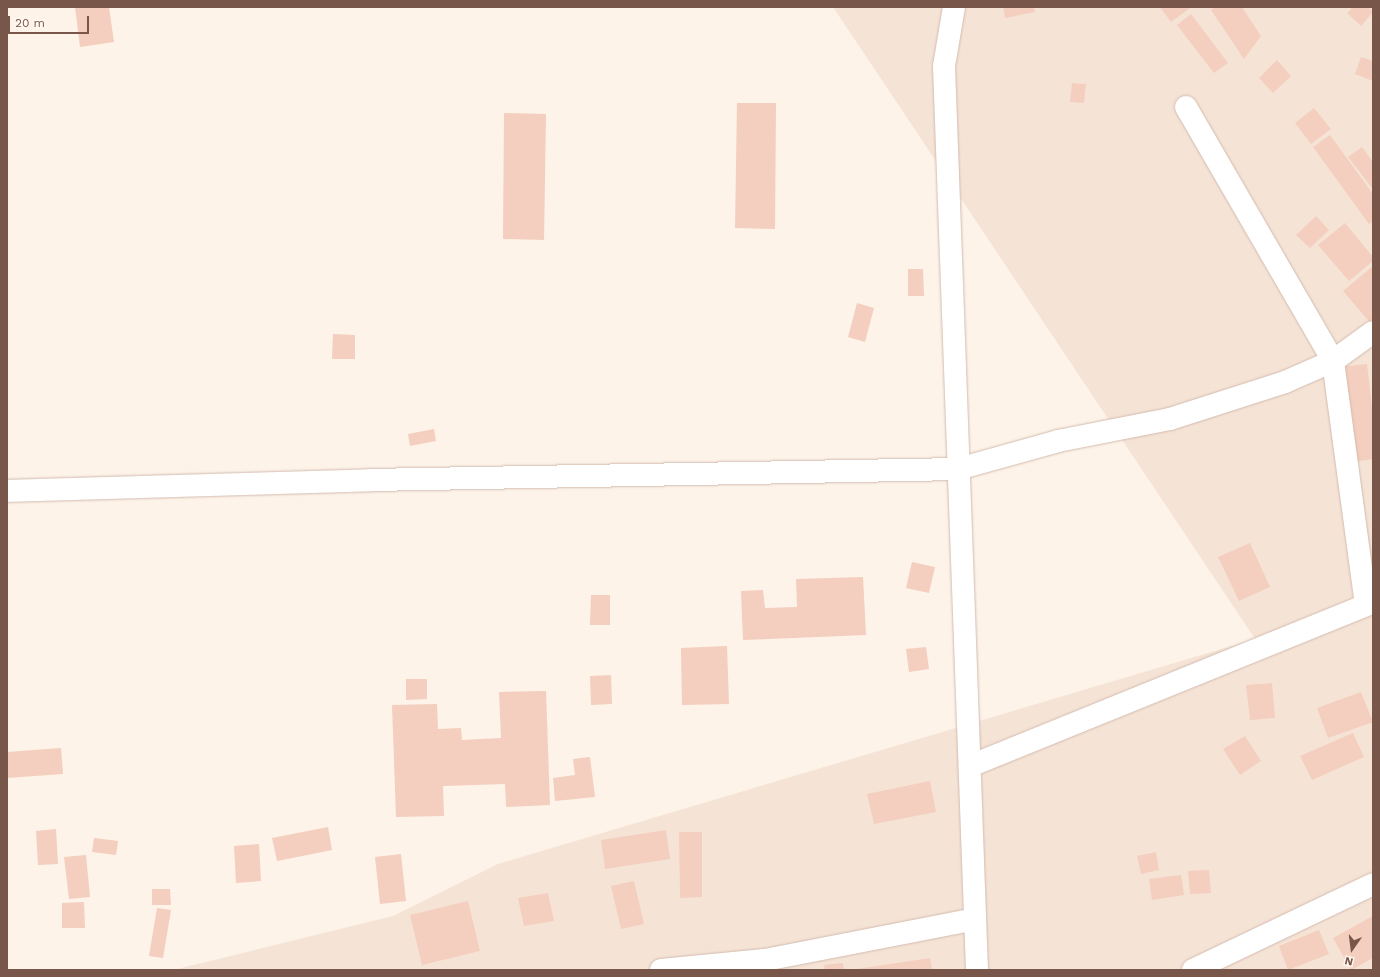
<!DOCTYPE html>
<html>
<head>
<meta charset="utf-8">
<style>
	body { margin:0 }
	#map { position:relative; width:1380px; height:977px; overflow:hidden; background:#fdf3e8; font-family:"Work Sans",sans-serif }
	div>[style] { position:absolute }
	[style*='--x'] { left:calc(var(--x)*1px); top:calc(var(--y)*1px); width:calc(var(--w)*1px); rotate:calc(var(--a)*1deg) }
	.residential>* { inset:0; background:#f5e4d6 }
	.building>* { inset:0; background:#f4cebe }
	.roads { filter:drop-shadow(0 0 1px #d3bbaf) drop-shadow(0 0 1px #d3bbaf) }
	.minor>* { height:22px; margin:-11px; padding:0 11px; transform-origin:11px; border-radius:11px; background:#fff }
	span { translate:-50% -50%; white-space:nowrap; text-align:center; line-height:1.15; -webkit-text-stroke:3px #fff7ef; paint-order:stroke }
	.frame { position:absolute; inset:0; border:8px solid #79564a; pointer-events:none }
	.north { position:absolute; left:1332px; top:929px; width:40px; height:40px; -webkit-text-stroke:3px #fff7ef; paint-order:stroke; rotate:194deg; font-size:11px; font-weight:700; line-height:16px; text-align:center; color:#79564a }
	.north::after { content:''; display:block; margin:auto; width:14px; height:18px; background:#79564a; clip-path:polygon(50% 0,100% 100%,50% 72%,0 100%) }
	.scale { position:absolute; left:8px; top:16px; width:81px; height:18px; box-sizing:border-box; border:2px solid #79564a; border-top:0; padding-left:5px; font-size:12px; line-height:14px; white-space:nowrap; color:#79564a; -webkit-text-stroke:3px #fff7ef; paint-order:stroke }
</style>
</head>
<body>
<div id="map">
	<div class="residential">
		<i style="clip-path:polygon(833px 7px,1373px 7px,1373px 970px,173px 970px,393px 916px,498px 864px,1255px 639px)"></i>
	</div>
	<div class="building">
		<i style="clip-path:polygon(75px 7px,109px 7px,114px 42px,80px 47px)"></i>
		<i style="clip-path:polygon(1003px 7px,1034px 7px,1035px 12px,1005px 18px)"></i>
		<i style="clip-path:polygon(1160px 7px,1189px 7px,1190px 8px,1171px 22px)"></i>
		<i style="clip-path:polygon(1215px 7px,1242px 7px,1261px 36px,1244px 59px,1211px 10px)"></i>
		<i style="clip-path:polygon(1353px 7px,1368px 7px,1373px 12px,1361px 26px,1347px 13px)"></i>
		<i style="clip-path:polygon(1191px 14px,1228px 63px,1214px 73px,1177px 25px)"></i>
		<i style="clip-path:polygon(1361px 57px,1373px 61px,1373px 81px,1355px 74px)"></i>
		<i style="clip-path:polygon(1277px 60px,1291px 76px,1273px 93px,1259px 78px)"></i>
		<i style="clip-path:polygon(1072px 83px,1086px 84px,1084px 103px,1070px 102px)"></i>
		<i style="clip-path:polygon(737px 103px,776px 103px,775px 229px,735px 228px)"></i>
		<i style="clip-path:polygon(1314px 108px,1331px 129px,1311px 144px,1295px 123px)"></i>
		<i style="clip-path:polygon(504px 113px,546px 114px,544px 240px,503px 239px)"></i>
		<i style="clip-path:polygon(1330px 135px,1373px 194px,1373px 221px,1369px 224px,1313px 147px)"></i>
		<i style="clip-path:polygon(1362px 147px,1373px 162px,1373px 189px,1348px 157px)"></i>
		<i style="clip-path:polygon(1316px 216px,1329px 230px,1310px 248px,1296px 235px)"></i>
		<i style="clip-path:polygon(1345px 223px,1373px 257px,1373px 261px,1349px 281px,1318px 245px)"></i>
		<i style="clip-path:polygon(1373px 266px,1373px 326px,1343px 291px)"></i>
		<i style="clip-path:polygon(908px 269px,923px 269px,924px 296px,908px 296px)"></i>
		<i style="clip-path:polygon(857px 303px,874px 308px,865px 342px,848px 337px)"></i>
		<i style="clip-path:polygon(333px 334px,355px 335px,355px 359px,332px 359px)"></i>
		<i style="clip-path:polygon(1367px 364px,1373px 416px,1373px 459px,1352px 462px,1340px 367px)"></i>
		<i style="clip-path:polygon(434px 429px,436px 441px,410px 446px,408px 434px)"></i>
		<i style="clip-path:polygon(1250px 543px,1270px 587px,1239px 601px,1218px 557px)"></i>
		<i style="clip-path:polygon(912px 562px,935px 567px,929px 593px,906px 588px)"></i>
		<i style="clip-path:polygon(863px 577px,866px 635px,743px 640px,741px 591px,763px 590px,765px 608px,797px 607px,796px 579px)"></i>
		<i style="clip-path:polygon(591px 595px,610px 595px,610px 625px,590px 625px)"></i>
		<i style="clip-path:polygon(727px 646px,729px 704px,682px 705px,681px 648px)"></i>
		<i style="clip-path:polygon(926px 647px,929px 669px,909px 672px,906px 649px)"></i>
		<i style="clip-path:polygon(611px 675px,612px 704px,591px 705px,590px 676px)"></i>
		<i style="clip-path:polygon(406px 679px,427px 679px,427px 699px,406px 700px)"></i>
		<i style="clip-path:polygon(1272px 683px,1275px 718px,1250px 720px,1246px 685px)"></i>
		<i style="clip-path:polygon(546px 691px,550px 805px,506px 807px,505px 784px,443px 786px,444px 816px,396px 817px,392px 705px,437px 704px,438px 729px,461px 728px,462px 740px,501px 738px,499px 692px)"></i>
		<i style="clip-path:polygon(1361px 692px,1373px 722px,1328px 738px,1317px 708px)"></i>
		<i style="clip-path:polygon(1353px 733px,1364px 757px,1312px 780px,1300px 756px)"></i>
		<i style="clip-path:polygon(1245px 736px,1261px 761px,1240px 775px,1223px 749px)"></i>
		<i style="clip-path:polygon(61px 748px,63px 774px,7px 778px,7px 752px)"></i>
		<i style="clip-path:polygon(590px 757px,595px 797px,555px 801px,553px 778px,575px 775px,573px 759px)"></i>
		<i style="clip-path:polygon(930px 781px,936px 812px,874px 824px,867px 794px)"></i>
		<i style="clip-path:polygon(328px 827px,332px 850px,277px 861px,272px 838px)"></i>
		<i style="clip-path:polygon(56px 829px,58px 864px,38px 865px,36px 831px)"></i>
		<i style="clip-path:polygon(666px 830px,670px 859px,605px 869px,601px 840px)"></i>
		<i style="clip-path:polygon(679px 832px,702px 832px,702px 897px,680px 898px)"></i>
		<i style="clip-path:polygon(94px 838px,118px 841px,116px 855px,92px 852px)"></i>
		<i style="clip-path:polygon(259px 844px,261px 881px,236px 883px,234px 846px)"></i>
		<i style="clip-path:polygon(1156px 852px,1159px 870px,1141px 874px,1137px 856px)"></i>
		<i style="clip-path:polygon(401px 854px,406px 901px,380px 904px,375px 857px)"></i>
		<i style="clip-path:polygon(86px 855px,90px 897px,69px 899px,64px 857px)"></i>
		<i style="clip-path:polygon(1209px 870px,1211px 893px,1190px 894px,1188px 871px)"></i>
		<i style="clip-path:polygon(1181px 875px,1184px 895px,1152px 900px,1149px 879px)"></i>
		<i style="clip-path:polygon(634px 881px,644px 924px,621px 929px,611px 886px)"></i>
		<i style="clip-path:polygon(152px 889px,170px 889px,171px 905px,152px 905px)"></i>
		<i style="clip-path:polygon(548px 893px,554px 921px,524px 926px,518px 898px)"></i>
		<i style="clip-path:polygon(468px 901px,480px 951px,422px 965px,410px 915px)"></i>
		<i style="clip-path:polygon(84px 902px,85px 928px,62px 928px,62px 903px)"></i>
		<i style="clip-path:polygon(157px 908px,171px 910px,163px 958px,149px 956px)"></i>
		<i style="clip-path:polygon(1373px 916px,1373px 958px,1351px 970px,1333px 938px)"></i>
		<i style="clip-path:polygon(1319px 930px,1329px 954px,1288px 970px,1279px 946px)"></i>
		<i style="clip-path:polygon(930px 958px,932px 970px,857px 970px,857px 969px)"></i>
		<i style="clip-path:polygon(843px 963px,844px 970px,825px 970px,824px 965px)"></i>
	</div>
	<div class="roads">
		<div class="minor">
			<i style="--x:954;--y:7;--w:60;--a:99.6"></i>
			<i style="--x:944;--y:66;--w:905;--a:87.91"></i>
			<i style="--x:1186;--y:107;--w:293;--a:59.9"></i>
			<i style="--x:1333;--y:361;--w:245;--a:82.3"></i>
			<i style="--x:7;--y:491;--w:363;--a:-1.7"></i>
			<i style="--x:370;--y:480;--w:588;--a:-1.07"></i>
			<i style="--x:958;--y:469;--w:104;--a:-15.6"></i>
			<i style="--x:1058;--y:441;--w:114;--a:-11.1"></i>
			<i style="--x:1170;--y:419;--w:121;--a:-17.8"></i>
			<i style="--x:1285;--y:382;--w:52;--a:-23.6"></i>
			<i style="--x:1333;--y:361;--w:49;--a:-35.9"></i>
			<i style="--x:970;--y:766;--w:435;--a:-22.1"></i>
			<i style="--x:661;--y:970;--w:104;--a:-5.5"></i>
			<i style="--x:765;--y:960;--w:214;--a:-11"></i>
			<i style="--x:1193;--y:970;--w:199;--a:-25.5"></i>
		</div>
	</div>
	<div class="frame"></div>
	<div class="north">N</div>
	<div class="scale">20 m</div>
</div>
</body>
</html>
